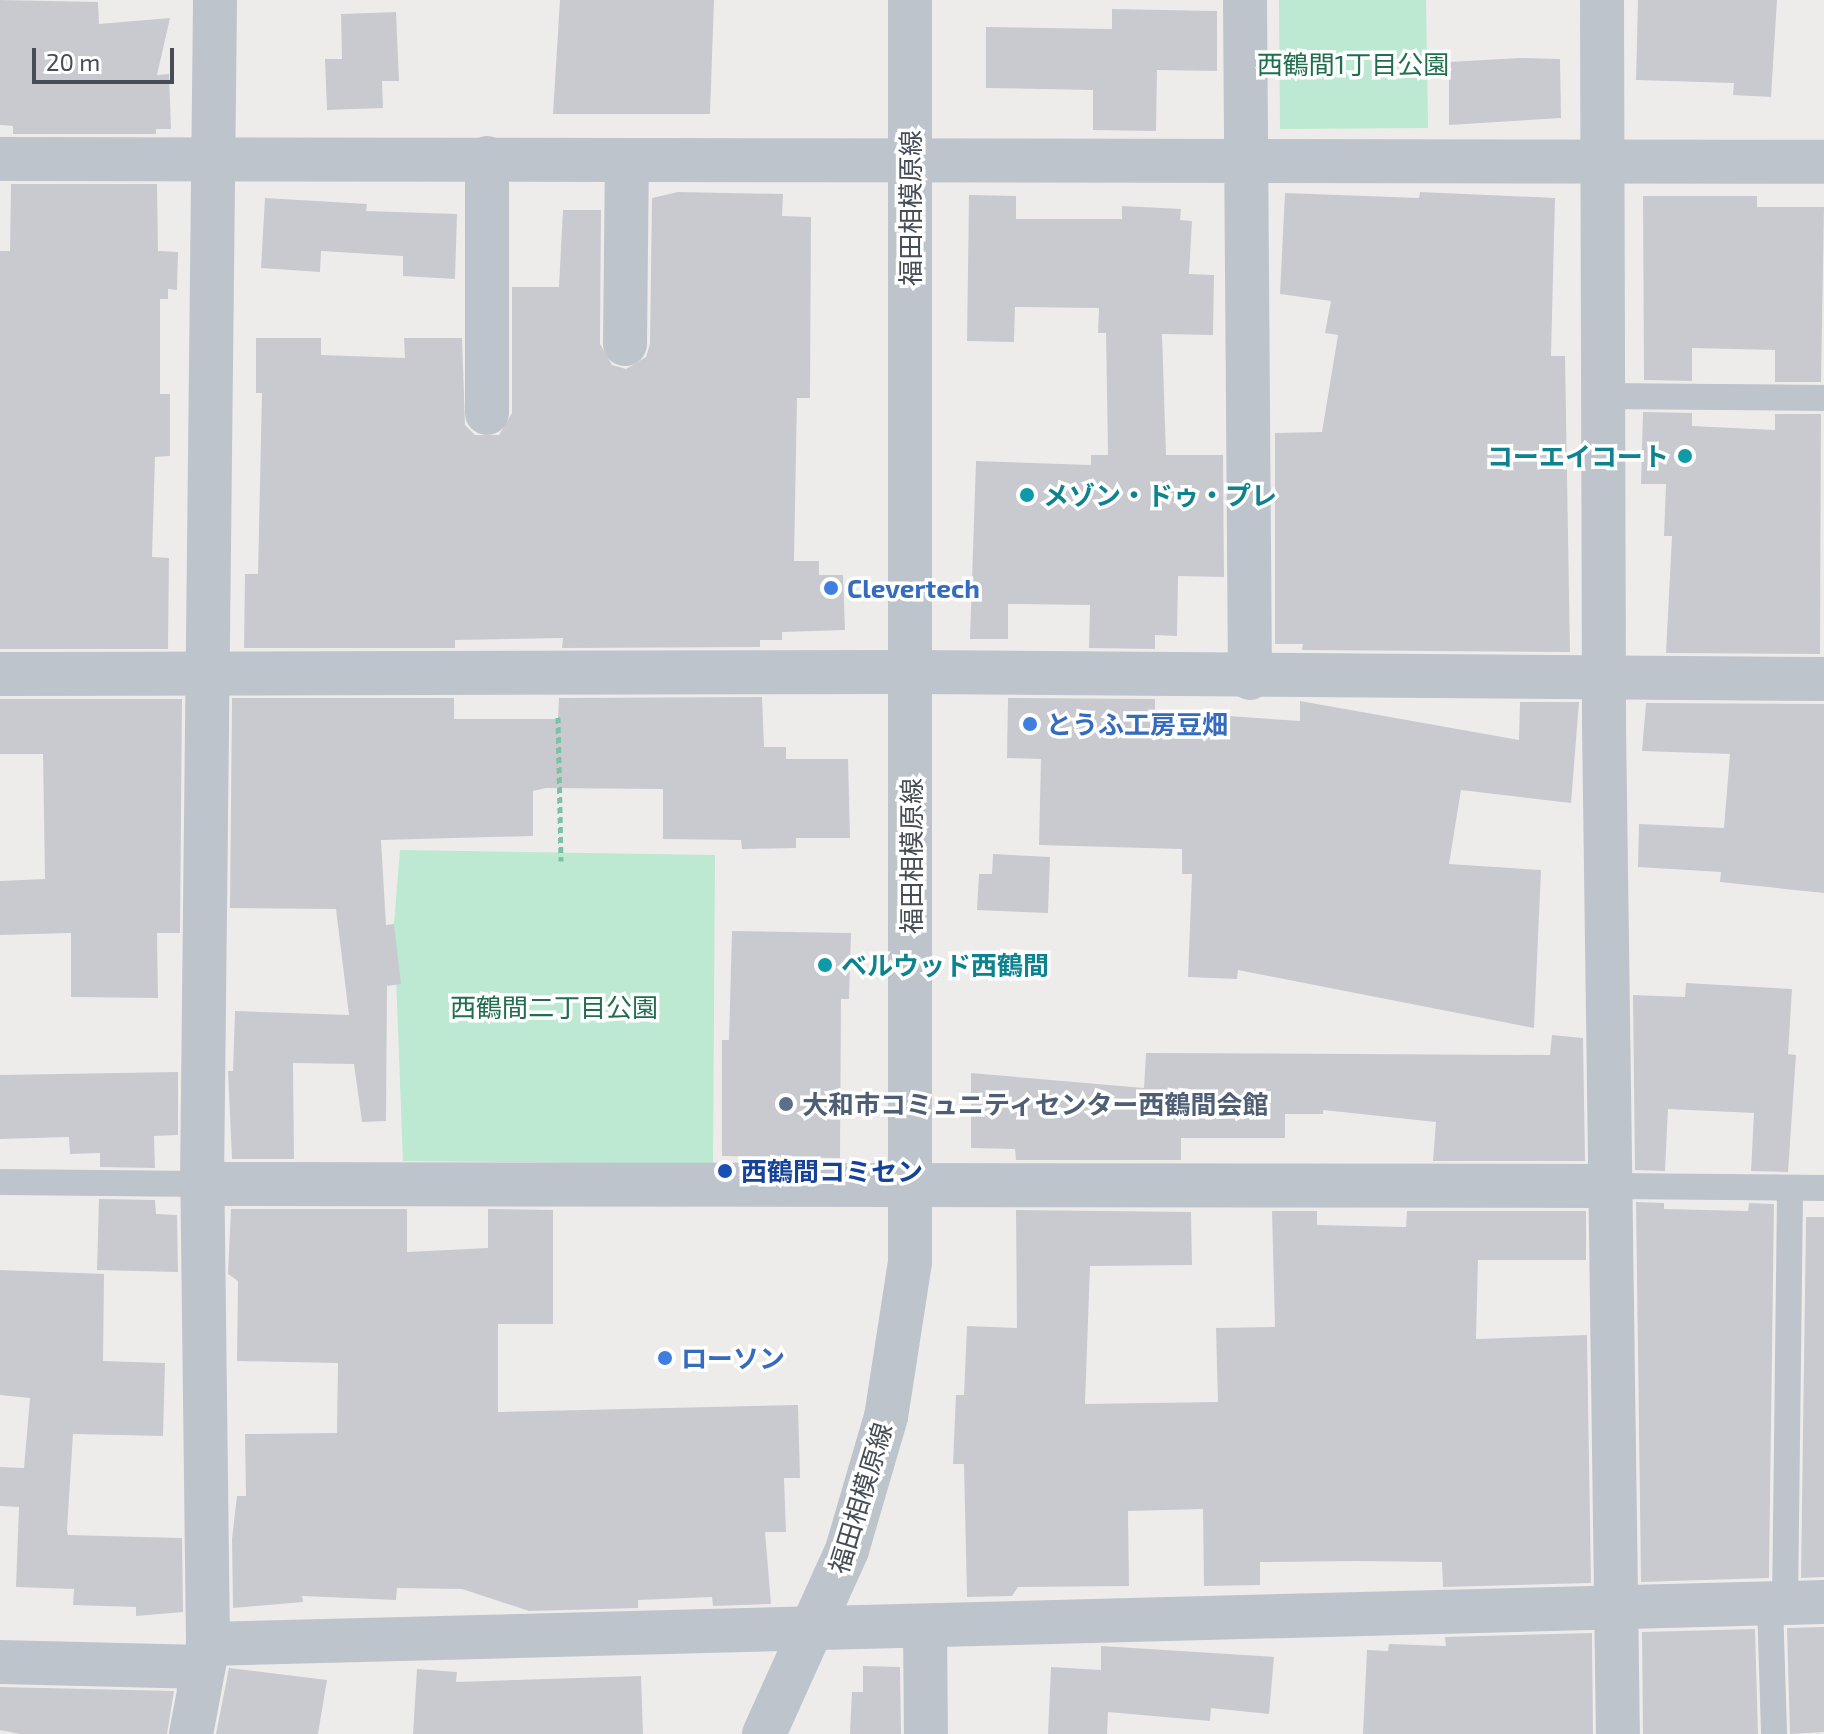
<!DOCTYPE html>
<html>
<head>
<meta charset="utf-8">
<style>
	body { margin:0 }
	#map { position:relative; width:1824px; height:1734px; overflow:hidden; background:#eeeceb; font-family:"Exo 2","Noto Sans JP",sans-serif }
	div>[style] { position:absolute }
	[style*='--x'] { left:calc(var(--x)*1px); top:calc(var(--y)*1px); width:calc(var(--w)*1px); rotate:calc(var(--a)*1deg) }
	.green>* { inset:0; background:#bde8d2 }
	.building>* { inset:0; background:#c9cad0 }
	.path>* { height:5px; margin-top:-2.5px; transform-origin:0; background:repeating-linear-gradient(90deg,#7ac1a5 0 6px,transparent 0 10px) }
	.service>* { height:26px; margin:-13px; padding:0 13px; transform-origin:13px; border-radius:13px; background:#bec4cc }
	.minor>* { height:44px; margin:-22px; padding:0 22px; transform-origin:22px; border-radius:22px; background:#bec4cc }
	.tertiary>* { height:44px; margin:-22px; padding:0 22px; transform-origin:22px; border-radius:22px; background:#bec4cc }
	.dots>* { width:22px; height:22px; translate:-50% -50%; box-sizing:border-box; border:4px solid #fff; border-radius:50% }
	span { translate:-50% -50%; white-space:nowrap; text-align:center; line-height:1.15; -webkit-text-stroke:7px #fff; paint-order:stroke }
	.park-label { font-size:26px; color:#216e4e }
	.street-label { font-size:26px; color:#464d56 }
	.culture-label { font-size:26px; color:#0d838f; font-weight:700 }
	.right { translate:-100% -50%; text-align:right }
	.left { translate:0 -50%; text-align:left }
	.shop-label { font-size:26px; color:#366cbe; font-weight:700 }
	.service-label { font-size:26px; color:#4e5e75; font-weight:700 }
	.transit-label { font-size:26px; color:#164399; font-weight:700 }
	.scale { position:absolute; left:32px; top:48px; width:142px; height:36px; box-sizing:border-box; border:4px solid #464d56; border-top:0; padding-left:10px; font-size:24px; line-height:28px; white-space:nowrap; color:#464d56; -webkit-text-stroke:6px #fff; paint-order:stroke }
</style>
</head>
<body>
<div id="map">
	<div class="green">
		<i style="clip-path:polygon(1279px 0,1426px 0,1428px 128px,1280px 129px)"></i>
		<i style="clip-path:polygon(400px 850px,715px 855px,713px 1164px,403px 1161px,394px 924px)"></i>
	</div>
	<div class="building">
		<i style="clip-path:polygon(0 0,98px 2px,99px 24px,170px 18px,157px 75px,169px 74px,171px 129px,156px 129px,156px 134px,13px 134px,13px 126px,0 125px)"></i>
		<i style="clip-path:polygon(560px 0,714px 0,710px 114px,553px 114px)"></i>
		<i style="clip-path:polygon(1638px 0,1777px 0,1771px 97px,1733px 95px,1734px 83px,1636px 80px)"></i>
		<i style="clip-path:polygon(1112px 9px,1217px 11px,1217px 71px,1157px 70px,1156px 131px,1093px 130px,1093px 90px,986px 88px,986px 27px,1112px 29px)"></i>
		<i style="clip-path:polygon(396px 12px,399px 81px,382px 81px,383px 108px,327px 110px,325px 59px,342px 59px,341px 14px)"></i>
		<i style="clip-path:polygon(1520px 58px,1560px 59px,1561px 118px,1449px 125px,1449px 62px)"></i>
		<i style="clip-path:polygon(11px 184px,157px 184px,158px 251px,178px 252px,177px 290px,168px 289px,168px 299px,160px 299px,160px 394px,170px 394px,170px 456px,155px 457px,152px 557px,169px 558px,168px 649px,0 649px,0 251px,10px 251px)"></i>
		<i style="clip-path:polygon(678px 192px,783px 194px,782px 216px,811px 217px,810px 398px,797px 398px,794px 561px,819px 561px,819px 575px,843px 575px,845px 630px,782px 632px,782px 640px,760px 640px,760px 647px,562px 648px,563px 638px,455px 640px,455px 648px,244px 648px,245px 574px,258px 574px,262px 393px,256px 393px,256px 338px,321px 338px,321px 355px,405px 358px,404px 338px,462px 338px,465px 425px,475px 435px,499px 435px,512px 413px,512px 287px,559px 287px,563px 210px,601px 210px,600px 344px,612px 365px,626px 369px,646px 357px,650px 344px,652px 198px)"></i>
		<i style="clip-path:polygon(1420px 192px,1555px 198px,1551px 356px,1565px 356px,1570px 652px,1302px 650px,1303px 644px,1275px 644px,1275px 433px,1322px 432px,1338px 335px,1325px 333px,1331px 301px,1280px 294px,1285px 193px,1419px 198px)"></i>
		<i style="clip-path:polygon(969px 195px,1016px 196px,1016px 219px,1122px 219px,1122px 206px,1181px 209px,1180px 220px,1192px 221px,1189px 274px,1214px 275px,1213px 335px,1162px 334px,1166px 455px,1223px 455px,1224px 577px,1178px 576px,1177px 636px,1155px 635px,1155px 649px,1089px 648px,1090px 605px,1008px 604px,1008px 639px,970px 639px,976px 461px,1091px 465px,1091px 455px,1108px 455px,1106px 333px,1098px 333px,1099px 308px,1015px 307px,1014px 342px,967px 341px)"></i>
		<i style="clip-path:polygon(1643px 196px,1757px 196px,1757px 207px,1824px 207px,1821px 382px,1775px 382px,1775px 350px,1692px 348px,1692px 381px,1644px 380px)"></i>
		<i style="clip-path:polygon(265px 198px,367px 204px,366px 211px,457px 214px,455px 279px,403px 276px,403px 256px,321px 251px,320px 272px,261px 268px)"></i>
		<i style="clip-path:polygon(1643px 412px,1692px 413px,1692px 426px,1775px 430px,1775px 414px,1821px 414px,1820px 654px,1666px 653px,1672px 536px,1664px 536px,1666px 484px,1641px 484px)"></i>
		<i style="clip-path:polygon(762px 697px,764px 747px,786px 747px,786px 759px,848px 759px,850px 838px,796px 838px,796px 848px,742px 849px,741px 840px,663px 839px,663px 789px,546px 788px,533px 791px,533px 836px,381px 840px,386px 925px,394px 924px,401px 984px,387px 986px,386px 1121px,362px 1122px,354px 1064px,293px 1063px,294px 1159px,232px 1159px,228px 1071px,233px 1071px,235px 1011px,349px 1015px,336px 909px,230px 908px,232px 698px,454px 698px,454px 719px,558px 719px,559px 698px)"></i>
		<i style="clip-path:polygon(1008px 698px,1155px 699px,1155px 711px,1300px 721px,1300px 701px,1519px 740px,1520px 702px,1579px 702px,1571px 803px,1461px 790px,1449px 864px,1541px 870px,1534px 1028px,1238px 970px,1237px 979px,1188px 977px,1192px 874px,1182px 874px,1182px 849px,1039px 845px,1041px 759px,1007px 758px)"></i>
		<i style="clip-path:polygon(0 699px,182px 699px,180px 933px,157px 933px,158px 998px,71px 997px,71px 933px,0 935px,0 881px,45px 879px,43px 754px,0 754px)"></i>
		<i style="clip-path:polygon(1646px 703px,1824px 704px,1824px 893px,1720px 882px,1721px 872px,1638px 867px,1639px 824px,1724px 828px,1730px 754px,1642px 751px)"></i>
		<i style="clip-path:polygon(993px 854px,1050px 857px,1048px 913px,977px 910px,979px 874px,992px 874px)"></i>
		<i style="clip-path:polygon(732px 931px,851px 933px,849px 999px,841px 999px,840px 1158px,722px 1156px,722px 1040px,729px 1040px)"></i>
		<i style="clip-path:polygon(1686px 983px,1792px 989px,1788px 1054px,1796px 1055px,1788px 1172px,1751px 1171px,1754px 1113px,1668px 1109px,1665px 1171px,1635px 1170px,1633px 995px,1685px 997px)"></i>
		<i style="clip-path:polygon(1552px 1035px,1583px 1038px,1585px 1161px,1433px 1161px,1436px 1122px,1323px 1110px,1323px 1114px,1285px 1114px,1285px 1138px,1181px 1138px,1181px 1160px,1016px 1160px,1015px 1149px,971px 1148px,971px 1073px,1144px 1088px,1146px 1053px,1550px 1055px)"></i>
		<i style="clip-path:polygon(178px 1072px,178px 1135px,154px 1136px,155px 1168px,100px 1167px,100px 1153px,70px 1154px,69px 1137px,0 1139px,0 1075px)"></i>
		<i style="clip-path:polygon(99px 1199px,155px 1200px,156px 1214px,177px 1215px,178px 1272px,97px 1270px)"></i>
		<i style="clip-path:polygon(1636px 1202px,1664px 1203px,1664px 1209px,1748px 1211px,1749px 1203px,1774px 1204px,1769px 1578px,1641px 1582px)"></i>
		<i style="clip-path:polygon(231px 1209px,407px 1209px,407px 1252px,488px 1248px,488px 1209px,553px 1210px,553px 1324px,498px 1324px,498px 1412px,798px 1405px,800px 1478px,784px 1478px,786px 1532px,765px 1532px,771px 1604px,713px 1606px,712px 1597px,638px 1600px,638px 1608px,529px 1611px,462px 1589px,397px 1588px,396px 1600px,302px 1596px,303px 1602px,233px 1608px,232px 1539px,237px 1496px,246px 1496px,245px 1434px,337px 1433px,338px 1363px,237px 1361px,238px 1281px,228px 1274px)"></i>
		<i style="clip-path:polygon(1016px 1210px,1191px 1212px,1192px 1265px,1090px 1266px,1085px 1404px,1218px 1402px,1216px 1328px,1275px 1327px,1272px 1211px,1317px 1211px,1317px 1225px,1406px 1227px,1407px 1211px,1586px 1211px,1586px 1260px,1478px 1260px,1476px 1339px,1587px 1335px,1591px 1583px,1443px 1587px,1442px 1562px,1356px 1561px,1260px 1562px,1260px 1585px,1204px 1586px,1203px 1509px,1128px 1511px,1129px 1586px,1018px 1587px,1012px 1596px,967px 1597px,964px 1464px,953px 1464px,956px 1395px,964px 1395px,967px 1326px,1017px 1328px)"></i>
		<i style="clip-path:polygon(1806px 1217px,1824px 1217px,1824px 1577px,1801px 1578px)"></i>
		<i style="clip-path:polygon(0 1270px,104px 1274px,103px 1361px,165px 1363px,163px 1436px,73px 1434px,67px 1530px,68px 1535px,182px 1538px,183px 1612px,136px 1616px,136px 1607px,73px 1605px,74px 1589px,16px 1587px,19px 1507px,0 1506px,0 1467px,24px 1468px,30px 1398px,0 1395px)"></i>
		<i style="clip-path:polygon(1824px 1627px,1824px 1732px,1790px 1734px,1787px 1628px)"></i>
		<i style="clip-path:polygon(1755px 1629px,1758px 1734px,1643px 1734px,1642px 1632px)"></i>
		<i style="clip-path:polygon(1592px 1633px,1593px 1734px,1363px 1734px,1367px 1650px,1388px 1651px,1389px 1644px,1446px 1646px,1445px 1637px)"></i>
		<i style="clip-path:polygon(1101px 1646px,1274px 1657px,1269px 1714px,1211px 1708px,1210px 1721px,1108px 1712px,1107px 1734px,1048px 1734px,1051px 1667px,1101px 1670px)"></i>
		<i style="clip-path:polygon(863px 1666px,900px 1667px,901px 1734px,850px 1734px,852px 1692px,863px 1692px)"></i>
		<i style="clip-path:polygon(229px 1668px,327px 1680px,318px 1734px,216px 1734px)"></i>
		<i style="clip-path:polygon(417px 1669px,457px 1672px,456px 1682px,641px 1676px,643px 1734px,413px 1734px)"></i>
		<i style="clip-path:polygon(0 1687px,174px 1691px,167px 1734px,20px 1734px,0 1730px)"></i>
	</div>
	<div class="path">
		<i style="--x:558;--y:717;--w:144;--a:88.8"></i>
	</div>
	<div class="service">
		<i style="--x:1601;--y:396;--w:223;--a:0.5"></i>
		<i style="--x:0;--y:1182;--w:202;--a:0.6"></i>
		<i style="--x:1609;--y:1186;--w:215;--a:0.5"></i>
		<i style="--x:1770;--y:1604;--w:130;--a:88.2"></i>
		<i style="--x:1785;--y:1604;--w:416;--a:-89.3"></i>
	</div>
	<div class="minor">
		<i style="--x:1245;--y:0;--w:678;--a:89.58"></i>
		<i style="--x:1602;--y:0;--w:725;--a:89.84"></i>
		<i style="--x:1604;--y:725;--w:1009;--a:89.21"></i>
		<i style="--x:487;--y:158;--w:255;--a:90"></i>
		<i style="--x:0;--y:159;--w:1824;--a:0.09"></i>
		<i style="--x:625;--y:344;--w:184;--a:-89.4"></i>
		<i style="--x:0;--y:674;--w:911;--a:-0.13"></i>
		<i style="--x:911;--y:672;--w:913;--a:0.44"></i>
		<i style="--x:202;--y:1184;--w:1407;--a:0.08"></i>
		<i style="--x:925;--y:1627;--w:107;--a:89.5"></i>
		<i style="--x:208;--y:1644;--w:1617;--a:-1.49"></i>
		<i style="--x:0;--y:1662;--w:203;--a:1.4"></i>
		<i style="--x:191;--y:1734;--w:92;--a:-79.3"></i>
		<i style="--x:208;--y:1644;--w:460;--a:-90.7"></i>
		<i style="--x:202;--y:1184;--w:1184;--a:-89.37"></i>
	</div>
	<div class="tertiary">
		<i style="--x:764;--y:1734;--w:202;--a:-65.7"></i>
		<i style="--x:847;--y:1550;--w:139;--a:-73.7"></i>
		<i style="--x:886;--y:1417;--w:157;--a:-81.2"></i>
		<i style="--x:910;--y:1262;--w:1262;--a:-90"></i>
	</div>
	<div class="dots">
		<i style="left:1685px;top:456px;background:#0f9aa8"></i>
		<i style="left:1027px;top:495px;background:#0f9aa8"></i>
		<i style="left:831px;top:588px;background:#3f7fe0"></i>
		<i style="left:1030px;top:724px;background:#3f7fe0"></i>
		<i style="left:825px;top:965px;background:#0f9aa8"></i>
		<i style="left:786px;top:1104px;background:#5c6f8a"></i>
		<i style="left:725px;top:1171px;background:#1a4fb4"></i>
		<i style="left:665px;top:1358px;background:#3f7fe0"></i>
	</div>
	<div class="park-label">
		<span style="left:1353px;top:64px">西鶴間1丁目公園</span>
		<span style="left:554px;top:1007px">西鶴間二丁目公園</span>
	</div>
	<div class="street-label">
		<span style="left:910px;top:208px;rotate:-90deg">福田相模原線</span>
		<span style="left:911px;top:856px;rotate:-90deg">福田相模原線</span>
		<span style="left:860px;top:1498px;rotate:-73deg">福田相模原線</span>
	</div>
	<div class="culture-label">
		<span class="right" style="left:1669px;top:456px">コーエイコート</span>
		<span class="left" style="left:1043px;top:495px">メゾン・ドゥ・プレ</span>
		<span class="left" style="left:841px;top:965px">ベルウッド西鶴間</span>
	</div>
	<div class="shop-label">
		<span class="left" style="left:847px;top:588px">Clevertech</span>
		<span class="left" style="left:1046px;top:724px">とうふ工房豆畑</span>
		<span class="left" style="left:681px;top:1358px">ローソン</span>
	</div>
	<div class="service-label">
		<span class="left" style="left:802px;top:1104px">大和市コミュニティセンター西鶴間会館</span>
	</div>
	<div class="transit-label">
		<span class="left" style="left:741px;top:1171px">西鶴間コミセン</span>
	</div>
	<div class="scale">20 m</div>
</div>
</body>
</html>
